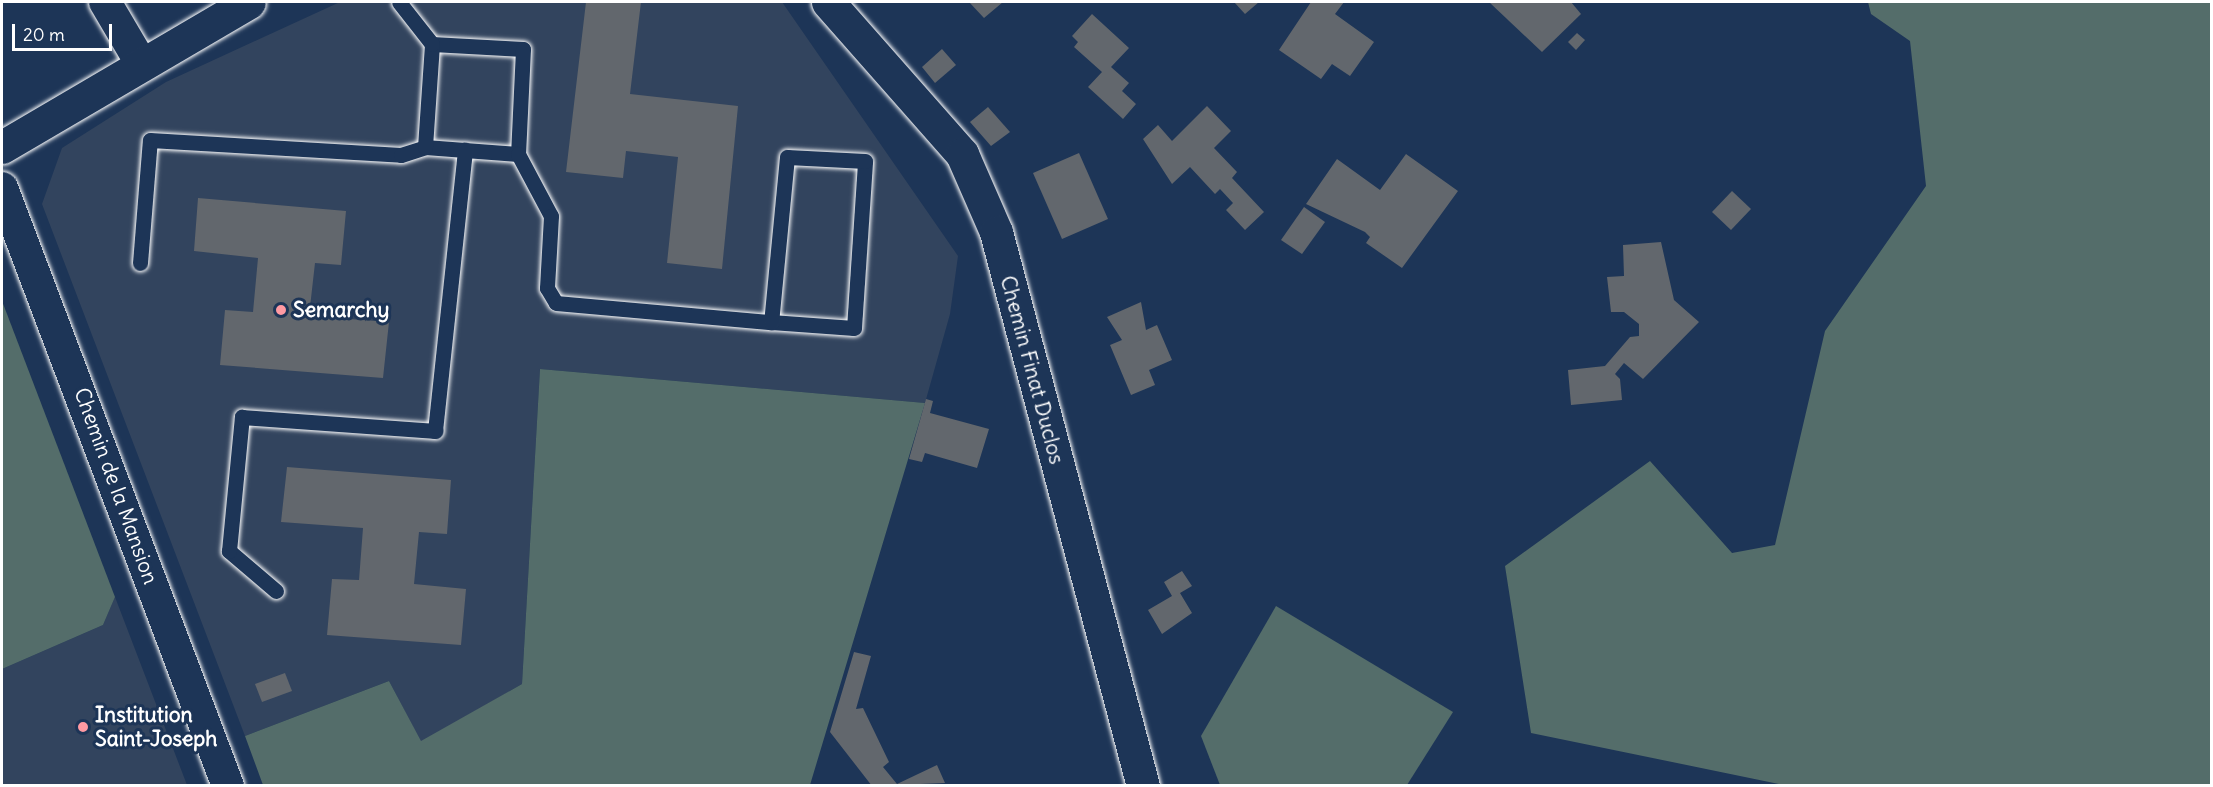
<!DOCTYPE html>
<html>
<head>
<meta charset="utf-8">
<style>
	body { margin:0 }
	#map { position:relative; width:2213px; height:787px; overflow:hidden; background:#1d3557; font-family:Delius,sans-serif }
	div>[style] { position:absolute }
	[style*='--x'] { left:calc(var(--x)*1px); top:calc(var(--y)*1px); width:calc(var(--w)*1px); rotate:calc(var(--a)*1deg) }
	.built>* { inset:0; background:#32445e }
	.green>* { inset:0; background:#546d6a }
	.building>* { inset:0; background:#62676d }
	.roads { filter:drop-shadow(0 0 2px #fff) drop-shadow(0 0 2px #fff) }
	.lane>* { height:15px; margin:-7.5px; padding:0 7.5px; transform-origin:7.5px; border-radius:7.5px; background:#1d3557 }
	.street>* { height:32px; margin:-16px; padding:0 16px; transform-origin:16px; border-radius:16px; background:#1d3557 }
	.secondary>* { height:33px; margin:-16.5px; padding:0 16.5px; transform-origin:16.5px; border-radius:16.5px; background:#1d3557 }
	.dots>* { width:16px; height:16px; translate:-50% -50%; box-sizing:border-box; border:3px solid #1d3557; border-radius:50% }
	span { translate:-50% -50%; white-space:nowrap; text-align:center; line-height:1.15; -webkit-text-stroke:6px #1d3557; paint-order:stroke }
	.poi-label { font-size:21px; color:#fff; font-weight:700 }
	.left { translate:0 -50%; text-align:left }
	.street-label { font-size:21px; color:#fff }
	.frame { position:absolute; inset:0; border:3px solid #fff; pointer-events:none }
	.scale { position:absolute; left:12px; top:24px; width:100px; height:27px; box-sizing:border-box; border:3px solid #fff; border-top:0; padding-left:8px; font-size:18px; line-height:21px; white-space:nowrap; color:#fff; -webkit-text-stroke:4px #1d3557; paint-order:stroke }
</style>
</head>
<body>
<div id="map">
	<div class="built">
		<i style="clip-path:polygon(340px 2px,782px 2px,958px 256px,950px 314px,925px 403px,540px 369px,522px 684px,421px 742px,389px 681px,245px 736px,42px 204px,62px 148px,166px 82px)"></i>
		<i style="clip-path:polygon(115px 597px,187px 785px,2px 785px,2px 669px,103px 625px)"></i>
	</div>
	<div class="green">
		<i style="clip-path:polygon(1868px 2px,2211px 2px,2211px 785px,1784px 785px,1531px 733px,1505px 566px,1650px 461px,1732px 553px,1775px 545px,1825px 331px,1926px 186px,1910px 41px,1871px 14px)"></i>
		<i style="clip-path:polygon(2px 301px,115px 597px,103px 625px,2px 669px)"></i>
		<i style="clip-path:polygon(540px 369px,925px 403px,810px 785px,263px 785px,245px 736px,389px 681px,421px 741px,522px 684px)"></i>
		<i style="clip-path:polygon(1276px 606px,1453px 712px,1407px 785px,1220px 785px,1201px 736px)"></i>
	</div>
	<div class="building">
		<i style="clip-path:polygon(586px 2px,641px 2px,630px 94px,738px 106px,722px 269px,667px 263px,678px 157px,626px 151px,623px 178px,566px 172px)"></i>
		<i style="clip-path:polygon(969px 2px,1003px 2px,984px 18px)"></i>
		<i style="clip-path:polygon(1234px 2px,1259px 2px,1245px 14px)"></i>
		<i style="clip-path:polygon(1311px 2px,1344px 2px,1335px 14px,1374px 42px,1350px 76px,1332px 64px,1321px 79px,1279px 50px)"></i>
		<i style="clip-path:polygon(1489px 2px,1571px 2px,1581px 14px,1542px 52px)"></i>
		<i style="clip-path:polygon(1092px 14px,1129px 48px,1111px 67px,1129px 83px,1122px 91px,1136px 104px,1123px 119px,1088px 87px,1102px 72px,1074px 47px,1078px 42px,1072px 36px)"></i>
		<i style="clip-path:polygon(1577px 33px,1585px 40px,1576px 50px,1568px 42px)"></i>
		<i style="clip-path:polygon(942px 49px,956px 65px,935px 83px,922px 67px)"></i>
		<i style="clip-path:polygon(1207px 106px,1231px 131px,1214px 148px,1237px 172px,1232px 178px,1264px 212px,1245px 230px,1226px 210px,1233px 203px,1220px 189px,1215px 194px,1190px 167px,1172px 184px,1143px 139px,1158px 125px,1172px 141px)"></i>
		<i style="clip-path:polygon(988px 107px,1010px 132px,991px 146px,970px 122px)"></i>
		<i style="clip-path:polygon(1079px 153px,1108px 219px,1062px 239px,1033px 173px)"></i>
		<i style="clip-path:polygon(1406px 154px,1458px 191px,1402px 268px,1366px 243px,1370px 237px,1365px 232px,1306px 204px,1337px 159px,1380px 190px)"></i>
		<i style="clip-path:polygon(1732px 191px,1751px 209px,1731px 230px,1712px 212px)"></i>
		<i style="clip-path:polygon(198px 198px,346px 211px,341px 265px,315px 263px,309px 316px,389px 322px,383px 378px,220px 365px,225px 310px,253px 312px,258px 258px,194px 251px)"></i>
		<i style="clip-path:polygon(1304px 207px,1325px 222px,1302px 254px,1281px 240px)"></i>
		<i style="clip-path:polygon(1661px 242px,1674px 300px,1699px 322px,1643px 379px,1624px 363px,1615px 374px,1620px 379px,1622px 400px,1571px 405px,1568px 370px,1605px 366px,1630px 337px,1639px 336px,1639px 324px,1624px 312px,1611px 312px,1607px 277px,1624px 276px,1623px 245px)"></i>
		<i style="clip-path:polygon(1141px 302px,1146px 330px,1157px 325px,1172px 360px,1149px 370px,1155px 385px,1131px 395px,1110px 345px,1122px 340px,1107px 317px)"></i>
		<i style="clip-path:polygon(926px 399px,933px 401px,930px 413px,989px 429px,977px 468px,925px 453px,922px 462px,909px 459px)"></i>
		<i style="clip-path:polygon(287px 467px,451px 480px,447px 534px,419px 532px,414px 584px,466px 589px,461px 645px,327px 635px,332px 579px,359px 580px,363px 528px,281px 522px)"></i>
		<i style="clip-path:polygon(1182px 571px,1192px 586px,1180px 593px,1192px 613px,1162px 634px,1148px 610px,1172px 596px,1164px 582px)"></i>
		<i style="clip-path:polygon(854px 652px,871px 656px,856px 709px,863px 708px,889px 762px,883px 767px,897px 784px,937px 765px,945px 783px,872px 786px,830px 732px)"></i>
		<i style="clip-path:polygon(285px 673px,292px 691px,262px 702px,255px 684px)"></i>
	</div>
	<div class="roads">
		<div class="lane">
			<i style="--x:432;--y:44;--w:91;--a:3.1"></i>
			<i style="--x:523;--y:49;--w:105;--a:92.7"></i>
			<i style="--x:425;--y:147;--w:93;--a:4.3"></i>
			<i style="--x:518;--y:154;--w:70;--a:62"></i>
			<i style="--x:551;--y:216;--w:72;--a:93.2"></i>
			<i style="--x:547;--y:288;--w:17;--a:59"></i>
			<i style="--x:556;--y:303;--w:216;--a:5.1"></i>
			<i style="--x:771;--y:322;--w:83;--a:4.1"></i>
			<i style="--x:854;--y:328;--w:167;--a:-86.2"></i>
			<i style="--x:865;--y:161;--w:78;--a:-177.1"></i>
			<i style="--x:787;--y:157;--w:166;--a:95.5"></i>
			<i style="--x:140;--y:263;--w:123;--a:-85.4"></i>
			<i style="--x:150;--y:140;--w:251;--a:3.4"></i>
			<i style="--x:401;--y:155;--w:25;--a:-18"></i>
			<i style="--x:425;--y:147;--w:103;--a:-86.1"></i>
			<i style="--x:432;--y:44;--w:53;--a:-128.2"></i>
			<i style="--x:276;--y:591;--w:62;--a:-139.6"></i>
			<i style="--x:229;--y:551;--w:135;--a:-84.5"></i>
			<i style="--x:242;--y:417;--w:194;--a:4.1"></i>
			<i style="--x:435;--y:431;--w:283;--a:-83.9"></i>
		</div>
		<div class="street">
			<i style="--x:105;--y:2;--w:71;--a:59.5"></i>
			<i style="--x:2;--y:188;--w:639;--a:69.3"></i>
		</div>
		<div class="secondary">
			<i style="--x:828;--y:2;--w:203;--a:48.6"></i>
			<i style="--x:962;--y:154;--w:85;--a:66.4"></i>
			<i style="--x:996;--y:232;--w:573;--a:75.14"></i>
			<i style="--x:2;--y:147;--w:286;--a:-30.4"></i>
		</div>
	</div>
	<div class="dots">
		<i style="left:281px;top:310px;background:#ff9aa2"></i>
		<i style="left:83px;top:727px;background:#ff9aa2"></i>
	</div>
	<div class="poi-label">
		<span class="left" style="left:293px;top:310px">Semarchy</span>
		<span class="left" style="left:95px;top:727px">Institution<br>Saint-Joseph</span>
	</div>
	<div class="street-label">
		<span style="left:1032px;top:370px;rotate:75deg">Chemin Finat Duclos</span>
		<span style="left:116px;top:486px;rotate:70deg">Chemin de la Mansion</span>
	</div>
	<div class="frame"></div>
	<div class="scale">20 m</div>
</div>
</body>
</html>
